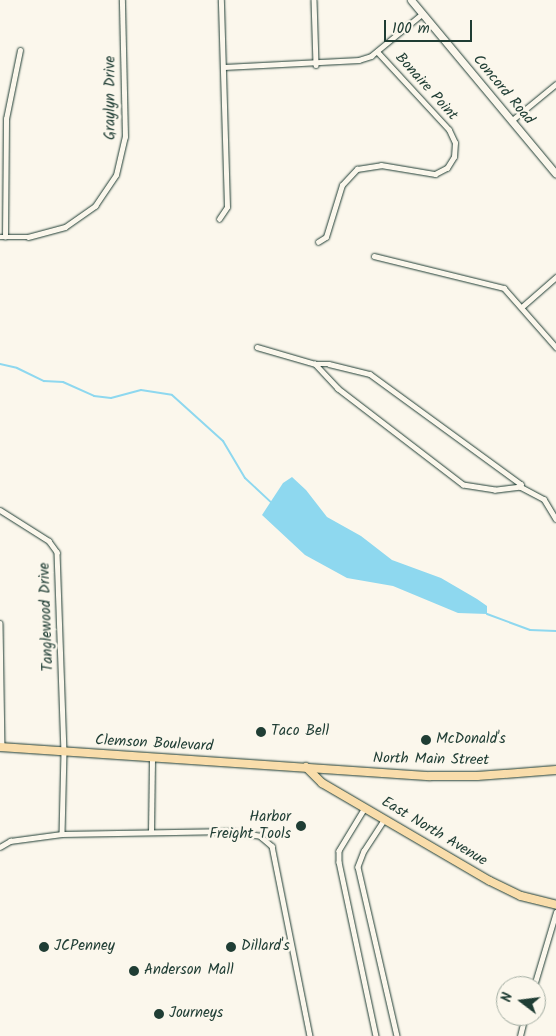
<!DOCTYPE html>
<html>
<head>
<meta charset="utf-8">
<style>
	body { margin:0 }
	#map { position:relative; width:556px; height:1036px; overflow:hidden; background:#fbf7ec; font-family:Kalam,sans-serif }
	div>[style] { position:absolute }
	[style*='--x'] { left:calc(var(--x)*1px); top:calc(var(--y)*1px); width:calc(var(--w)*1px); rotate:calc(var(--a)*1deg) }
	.water>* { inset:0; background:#8ed8ef }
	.stream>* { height:2px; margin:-1px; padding:0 1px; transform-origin:1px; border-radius:1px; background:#8ed8ef }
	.roads { filter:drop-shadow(0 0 1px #1f3d34) drop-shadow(0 0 1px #1f3d34) }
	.street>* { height:4.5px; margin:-2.25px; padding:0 2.25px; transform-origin:2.25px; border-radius:2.25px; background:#fbf7ec }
	.secondary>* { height:7px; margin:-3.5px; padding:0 3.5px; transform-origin:3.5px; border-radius:3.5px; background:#fbf7ec }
	.primary>* { height:8px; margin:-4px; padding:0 4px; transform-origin:4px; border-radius:4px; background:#f9ddab }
	.dots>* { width:14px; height:14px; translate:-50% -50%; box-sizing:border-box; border:2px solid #fbf7ec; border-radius:50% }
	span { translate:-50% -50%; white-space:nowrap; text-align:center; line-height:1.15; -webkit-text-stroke:5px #fbf7ec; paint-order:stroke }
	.street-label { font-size:15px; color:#1f3d34 }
	.poi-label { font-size:15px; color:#1f3d34 }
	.left { translate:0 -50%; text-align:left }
	.right { translate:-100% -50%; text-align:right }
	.north { position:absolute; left:496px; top:976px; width:50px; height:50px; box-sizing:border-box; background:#fbf7ec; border:1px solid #a3ada2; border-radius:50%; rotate:285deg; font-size:14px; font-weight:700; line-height:20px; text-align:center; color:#1f3d34 }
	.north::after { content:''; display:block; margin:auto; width:18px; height:22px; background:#1f3d34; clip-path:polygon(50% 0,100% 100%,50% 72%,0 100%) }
	.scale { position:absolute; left:384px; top:20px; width:88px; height:22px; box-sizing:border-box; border:2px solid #1f3d34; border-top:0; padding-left:6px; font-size:15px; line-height:18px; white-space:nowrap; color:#1f3d34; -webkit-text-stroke:4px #fbf7ec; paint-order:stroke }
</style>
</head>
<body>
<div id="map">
	<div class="water">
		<i style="clip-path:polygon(292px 477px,306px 490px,327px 517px,361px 536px,392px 560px,441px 578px,477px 599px,487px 606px,487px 614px,458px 613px,393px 586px,347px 578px,305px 555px,262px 515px,283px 483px)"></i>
	</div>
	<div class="stream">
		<i style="--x:0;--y:364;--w:17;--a:13"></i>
		<i style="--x:17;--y:368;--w:30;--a:26"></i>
		<i style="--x:44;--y:381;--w:19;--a:3"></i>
		<i style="--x:63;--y:382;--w:34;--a:24"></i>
		<i style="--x:94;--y:396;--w:17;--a:7"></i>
		<i style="--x:111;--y:398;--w:31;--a:-15"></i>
		<i style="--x:141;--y:390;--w:31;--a:9"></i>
		<i style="--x:172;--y:395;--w:69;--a:42"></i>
		<i style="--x:223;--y:441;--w:43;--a:59.3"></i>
		<i style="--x:245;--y:478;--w:35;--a:43"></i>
		<i style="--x:487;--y:614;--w:46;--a:20.4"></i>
		<i style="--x:530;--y:630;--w:26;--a:2"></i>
	</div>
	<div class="roads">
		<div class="street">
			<i style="--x:314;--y:0;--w:65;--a:88.2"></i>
			<i style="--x:224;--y:67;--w:135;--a:-3"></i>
			<i style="--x:359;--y:60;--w:13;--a:-18"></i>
			<i style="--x:371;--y:56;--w:66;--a:-39.5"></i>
			<i style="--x:511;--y:121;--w:58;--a:-39.4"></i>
			<i style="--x:219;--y:219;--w:14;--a:-56"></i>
			<i style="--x:227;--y:207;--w:207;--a:-91.7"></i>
			<i style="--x:0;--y:237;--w:28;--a:0"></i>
			<i style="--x:28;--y:237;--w:38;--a:-15"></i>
			<i style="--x:65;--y:227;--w:37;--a:-35"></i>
			<i style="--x:95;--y:206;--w:37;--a:-56"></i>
			<i style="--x:116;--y:175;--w:39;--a:-77"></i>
			<i style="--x:125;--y:137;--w:137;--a:-91.3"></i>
			<i style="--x:5;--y:237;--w:118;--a:-89.5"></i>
			<i style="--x:6;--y:119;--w:70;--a:-78.5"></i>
			<i style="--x:318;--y:242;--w:9;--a:-32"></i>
			<i style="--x:326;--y:237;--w:54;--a:-72.9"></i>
			<i style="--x:342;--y:185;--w:22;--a:-47"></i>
			<i style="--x:357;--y:169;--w:24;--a:-9"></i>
			<i style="--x:381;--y:165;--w:55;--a:9.5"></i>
			<i style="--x:435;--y:174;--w:13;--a:-27"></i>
			<i style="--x:447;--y:168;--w:13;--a:-58"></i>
			<i style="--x:454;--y:157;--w:14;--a:-86"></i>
			<i style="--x:455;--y:143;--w:14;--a:-115"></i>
			<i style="--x:449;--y:130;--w:106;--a:-132.7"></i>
			<i style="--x:374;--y:256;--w:134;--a:13.8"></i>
			<i style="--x:504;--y:288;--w:79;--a:48.6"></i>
			<i style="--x:523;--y:306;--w:44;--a:-41.3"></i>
			<i style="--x:257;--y:347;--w:60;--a:16.3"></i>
			<i style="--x:315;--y:364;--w:14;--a:0"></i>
			<i style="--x:329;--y:364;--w:42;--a:13.7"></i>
			<i style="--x:370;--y:374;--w:187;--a:36.1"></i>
			<i style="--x:521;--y:484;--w:3;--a:90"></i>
			<i style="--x:521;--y:487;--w:26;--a:173"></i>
			<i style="--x:495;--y:490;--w:32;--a:-171"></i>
			<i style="--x:463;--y:485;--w:158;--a:-142.5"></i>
			<i style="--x:338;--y:389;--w:34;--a:-133"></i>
			<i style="--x:521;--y:487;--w:26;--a:28"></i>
			<i style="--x:544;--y:499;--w:23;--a:59"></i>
			<i style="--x:0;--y:510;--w:58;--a:32.3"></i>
			<i style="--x:49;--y:541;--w:14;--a:54"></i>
			<i style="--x:57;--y:552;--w:200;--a:88"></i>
			<i style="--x:64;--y:752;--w:82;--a:91.4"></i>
			<i style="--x:0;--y:623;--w:124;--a:89.1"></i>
			<i style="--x:365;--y:808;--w:50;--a:121.2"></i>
			<i style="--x:339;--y:851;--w:11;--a:90"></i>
			<i style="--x:339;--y:862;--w:178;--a:78"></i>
			<i style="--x:385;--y:819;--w:38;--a:123"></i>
			<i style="--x:364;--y:851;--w:17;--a:111"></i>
			<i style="--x:358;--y:867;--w:173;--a:77"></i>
			<i style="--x:151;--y:832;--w:75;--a:-89.2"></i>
			<i style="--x:0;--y:847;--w:12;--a:-31"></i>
			<i style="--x:10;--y:841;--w:52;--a:-7.7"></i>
			<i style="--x:62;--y:834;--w:168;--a:-1"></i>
			<i style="--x:230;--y:831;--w:30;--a:9"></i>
			<i style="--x:260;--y:836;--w:16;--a:40"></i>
			<i style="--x:272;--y:846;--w:194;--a:78.7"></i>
			<i style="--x:534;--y:986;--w:77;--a:-73.4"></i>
			<i style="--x:520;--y:1036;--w:21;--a:-76"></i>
		</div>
		<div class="secondary">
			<i style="--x:411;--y:0;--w:226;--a:50.2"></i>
		</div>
		<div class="primary">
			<i style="--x:0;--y:747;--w:431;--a:3.9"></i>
			<i style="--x:430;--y:776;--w:47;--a:0"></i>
			<i style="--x:477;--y:776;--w:79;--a:-4.3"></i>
			<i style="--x:306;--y:767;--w:23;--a:45"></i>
			<i style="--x:322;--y:783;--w:194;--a:30.3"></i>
			<i style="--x:490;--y:881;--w:34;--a:26"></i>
			<i style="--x:521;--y:896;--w:36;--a:14"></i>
		</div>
	</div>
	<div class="dots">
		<i style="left:261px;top:732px;background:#1f3d34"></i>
		<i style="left:426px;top:740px;background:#1f3d34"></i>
		<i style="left:301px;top:826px;background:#1f3d34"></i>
		<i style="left:44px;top:947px;background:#1f3d34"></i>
		<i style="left:231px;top:947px;background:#1f3d34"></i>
		<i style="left:134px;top:971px;background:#1f3d34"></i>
		<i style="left:159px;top:1014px;background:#1f3d34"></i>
	</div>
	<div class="street-label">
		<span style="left:426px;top:87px;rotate:48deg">Bonaire Point</span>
		<span style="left:503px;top:90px;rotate:50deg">Concord Road</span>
		<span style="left:111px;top:98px;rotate:-90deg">Graylyn Drive</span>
		<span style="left:47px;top:617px;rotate:-92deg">Tanglewood Drive</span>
		<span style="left:154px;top:744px;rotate:3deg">Clemson Boulevard</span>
		<span style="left:431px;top:760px;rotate:1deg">North Main Street</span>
		<span style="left:434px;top:832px;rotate:31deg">East North Avenue</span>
	</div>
	<div class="poi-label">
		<span class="left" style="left:271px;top:732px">Taco Bell</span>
		<span class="left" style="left:436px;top:740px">McDonald's</span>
		<span class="right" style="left:291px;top:826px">Harbor<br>Freight Tools</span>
		<span class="left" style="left:54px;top:947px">JCPenney</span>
		<span class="left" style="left:241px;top:947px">Dillard's</span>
		<span class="left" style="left:144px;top:971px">Anderson Mall</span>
		<span class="left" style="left:169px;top:1014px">Journeys</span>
	</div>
	<div class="north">N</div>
	<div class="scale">100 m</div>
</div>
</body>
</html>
